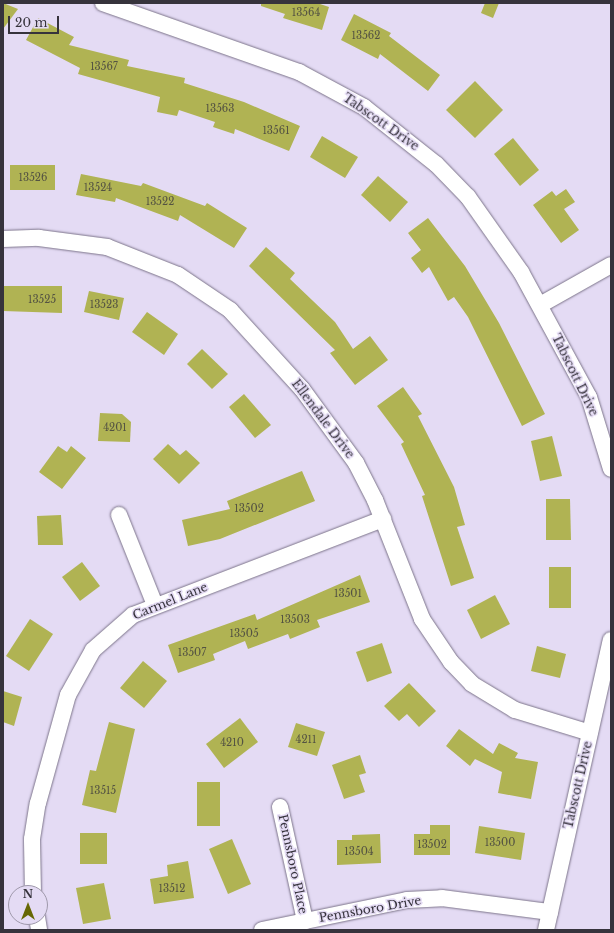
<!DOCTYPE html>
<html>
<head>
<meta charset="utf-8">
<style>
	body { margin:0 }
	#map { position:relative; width:614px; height:933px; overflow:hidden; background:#e4dbf4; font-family:"Libre Baskerville",serif }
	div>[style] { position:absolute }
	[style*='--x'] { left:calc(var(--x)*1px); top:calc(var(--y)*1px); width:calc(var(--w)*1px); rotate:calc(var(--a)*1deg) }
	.building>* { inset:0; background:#b0b353 }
	.roads { filter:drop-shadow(0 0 1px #7c748a) drop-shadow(0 0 1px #7c748a) }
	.street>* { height:16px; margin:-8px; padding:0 8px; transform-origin:8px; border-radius:8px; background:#fff }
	span { translate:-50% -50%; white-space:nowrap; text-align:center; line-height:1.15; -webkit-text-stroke:3px #e4dbf4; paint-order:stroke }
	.number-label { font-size:10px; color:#545342 }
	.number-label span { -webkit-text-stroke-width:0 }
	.street-label { font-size:12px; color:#36333c }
	.frame { position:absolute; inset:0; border:4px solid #36333c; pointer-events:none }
	.north { position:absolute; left:8px; top:885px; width:40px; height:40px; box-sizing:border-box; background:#e4dbf4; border:1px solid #9e98aa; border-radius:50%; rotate:0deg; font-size:11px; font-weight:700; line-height:16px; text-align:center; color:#36333c }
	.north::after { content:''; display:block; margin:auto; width:14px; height:18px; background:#676804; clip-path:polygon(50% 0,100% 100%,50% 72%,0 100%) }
	.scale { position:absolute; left:8px; top:16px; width:51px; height:18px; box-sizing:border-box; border:2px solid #36333c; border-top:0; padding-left:5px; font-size:12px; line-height:14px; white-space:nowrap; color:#36333c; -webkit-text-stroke:3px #e4dbf4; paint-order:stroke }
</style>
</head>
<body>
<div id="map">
	<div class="building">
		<i style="clip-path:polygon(3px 3px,18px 9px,3px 29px)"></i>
		<i style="clip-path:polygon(261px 3px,317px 3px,329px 7px,322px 30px,283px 18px,285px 14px,261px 6px)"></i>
		<i style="clip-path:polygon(485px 3px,499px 3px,493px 18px,481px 13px)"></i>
		<i style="clip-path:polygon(354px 14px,391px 33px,389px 36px,440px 75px,428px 91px,380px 54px,378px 59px,341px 40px)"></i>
		<i style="clip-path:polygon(38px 18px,74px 37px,69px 45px,129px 60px,127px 66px,185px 78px,184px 83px,244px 102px,300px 126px,289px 151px,235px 129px,234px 134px,213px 127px,215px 122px,179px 110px,177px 116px,157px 112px,160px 97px,78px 74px,80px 68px,26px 40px)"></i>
		<i style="clip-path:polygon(475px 81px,503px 110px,475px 138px,446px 110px)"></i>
		<i style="clip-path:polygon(322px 136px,358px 157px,345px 178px,310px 157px)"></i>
		<i style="clip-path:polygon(513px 138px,539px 170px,520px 186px,494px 154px)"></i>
		<i style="clip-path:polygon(10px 165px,55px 165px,55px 190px,10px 190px)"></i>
		<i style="clip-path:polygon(81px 174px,141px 186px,143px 183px,205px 206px,207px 203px,247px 228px,234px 248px,180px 215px,178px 221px,116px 198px,115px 202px,76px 195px)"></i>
		<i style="clip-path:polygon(378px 176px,408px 202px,390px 222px,361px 195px)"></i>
		<i style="clip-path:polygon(566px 189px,575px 202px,564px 209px,579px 230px,561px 243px,533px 205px,552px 191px,556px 196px)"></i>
		<i style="clip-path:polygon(428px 218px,465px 266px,499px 323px,545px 414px,522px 426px,468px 317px,454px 297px,448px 301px,429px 267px,422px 273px,411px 258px,421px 250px,408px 233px)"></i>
		<i style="clip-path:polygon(266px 247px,295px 273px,290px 279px,335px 322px,353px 349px,370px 336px,388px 360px,355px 385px,330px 353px,335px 350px,249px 266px)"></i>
		<i style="clip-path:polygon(3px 286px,62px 286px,62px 313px,3px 311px)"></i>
		<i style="clip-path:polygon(89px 291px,124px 298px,119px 320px,84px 312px)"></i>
		<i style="clip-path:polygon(147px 312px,178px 334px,164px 355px,132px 332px)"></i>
		<i style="clip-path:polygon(202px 349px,228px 374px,212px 389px,187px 364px)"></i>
		<i style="clip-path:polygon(403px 387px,422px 414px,418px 416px,454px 487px,465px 525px,457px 527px,474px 578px,451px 586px,422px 496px,425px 495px,401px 444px,404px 442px,377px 406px)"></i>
		<i style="clip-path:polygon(244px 394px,271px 425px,255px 438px,229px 407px)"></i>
		<i style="clip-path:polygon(100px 413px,122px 414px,131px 422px,130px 442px,98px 441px)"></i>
		<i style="clip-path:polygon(552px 436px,562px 476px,540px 481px,531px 441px)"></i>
		<i style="clip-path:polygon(168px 444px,180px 455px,186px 450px,200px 463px,179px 484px,153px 459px)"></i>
		<i style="clip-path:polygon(58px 446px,67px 452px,71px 446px,86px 458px,62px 489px,39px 472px)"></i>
		<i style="clip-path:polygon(302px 471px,315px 501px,220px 539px,188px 546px,182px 520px,230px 509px,227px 501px)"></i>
		<i style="clip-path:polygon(546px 499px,570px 499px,571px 540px,546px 540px)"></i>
		<i style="clip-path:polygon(61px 515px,63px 545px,38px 545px,37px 516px)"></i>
		<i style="clip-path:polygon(82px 562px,100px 586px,80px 601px,62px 577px)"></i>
		<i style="clip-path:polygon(549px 567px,571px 567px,571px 608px,549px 608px)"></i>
		<i style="clip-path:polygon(360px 575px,370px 602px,317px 620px,320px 627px,290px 639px,288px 634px,248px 649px,245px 641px,213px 654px,215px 660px,178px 673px,168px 645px,255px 614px,257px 620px)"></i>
		<i style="clip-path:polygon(495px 595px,510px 624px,481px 639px,467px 610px)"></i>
		<i style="clip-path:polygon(30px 619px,53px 634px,29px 671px,6px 656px)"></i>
		<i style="clip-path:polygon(382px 643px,392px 673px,367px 682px,356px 652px)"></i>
		<i style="clip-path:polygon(537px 646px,566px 654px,560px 678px,531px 671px)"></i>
		<i style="clip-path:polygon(143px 661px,167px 681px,144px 708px,120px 688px)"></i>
		<i style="clip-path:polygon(409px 683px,436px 711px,419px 727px,407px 714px,399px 721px,384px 706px)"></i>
		<i style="clip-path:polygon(3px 691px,22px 697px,14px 726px,3px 722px)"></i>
		<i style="clip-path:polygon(240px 718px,258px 742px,224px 768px,206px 744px)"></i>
		<i style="clip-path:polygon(109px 722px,135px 729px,116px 813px,82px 805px,90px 770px,96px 771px)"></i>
		<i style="clip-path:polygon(296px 723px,325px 732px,317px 756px,288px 747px)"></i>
		<i style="clip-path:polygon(459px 729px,493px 754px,499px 743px,518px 753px,515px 758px,538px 762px,531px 799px,498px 793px,502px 772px,475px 759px,470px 766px,446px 746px)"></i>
		<i style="clip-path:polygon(360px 755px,366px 773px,359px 775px,365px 792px,344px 799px,332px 765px)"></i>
		<i style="clip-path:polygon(197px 782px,220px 782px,220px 826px,197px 826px)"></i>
		<i style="clip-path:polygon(430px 825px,450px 825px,450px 855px,414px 855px,414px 834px,430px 834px)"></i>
		<i style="clip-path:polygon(479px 826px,525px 833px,521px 860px,475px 853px)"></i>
		<i style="clip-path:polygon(80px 833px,107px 833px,107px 864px,80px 864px)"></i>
		<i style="clip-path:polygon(380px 834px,381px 863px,337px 865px,337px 840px,352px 840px,352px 835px)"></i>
		<i style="clip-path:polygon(232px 839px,251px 884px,228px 894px,209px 849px)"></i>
		<i style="clip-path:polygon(188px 861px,194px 898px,154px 904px,150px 879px,168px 876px,167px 865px)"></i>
		<i style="clip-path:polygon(104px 883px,111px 919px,83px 924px,76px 888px)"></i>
	</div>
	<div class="roads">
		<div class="street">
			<i style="--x:103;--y:3;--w:208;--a:19.4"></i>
			<i style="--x:299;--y:72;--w:74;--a:28.3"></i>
			<i style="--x:364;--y:107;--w:92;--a:38.4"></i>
			<i style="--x:436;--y:164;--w:46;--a:45.9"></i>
			<i style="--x:468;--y:197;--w:92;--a:54.8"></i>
			<i style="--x:521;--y:272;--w:142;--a:61.5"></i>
			<i style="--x:589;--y:397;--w:75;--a:73"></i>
			<i style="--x:3;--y:239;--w:36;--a:-2"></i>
			<i style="--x:39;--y:238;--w:69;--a:7.5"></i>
			<i style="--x:107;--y:247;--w:76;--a:21.5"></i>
			<i style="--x:178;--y:275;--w:63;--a:33.9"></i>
			<i style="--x:230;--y:310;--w:107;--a:47.7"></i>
			<i style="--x:302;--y:389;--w:92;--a:53.9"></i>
			<i style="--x:356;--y:463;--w:42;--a:62.8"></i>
			<i style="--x:375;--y:500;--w:128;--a:68.4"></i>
			<i style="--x:422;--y:619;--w:52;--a:56"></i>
			<i style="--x:451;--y:662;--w:30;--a:46"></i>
			<i style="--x:472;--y:684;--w:50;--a:31.2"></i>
			<i style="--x:515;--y:710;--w:78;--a:17"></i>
			<i style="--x:540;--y:305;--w:81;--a:-29.4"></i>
			<i style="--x:119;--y:515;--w:97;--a:68.2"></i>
			<i style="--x:280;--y:807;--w:117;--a:77.6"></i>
			<i style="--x:33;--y:893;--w:54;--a:-91.1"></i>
			<i style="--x:32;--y:839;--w:36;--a:-81"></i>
			<i style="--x:38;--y:803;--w:112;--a:-74.5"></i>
			<i style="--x:68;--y:695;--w:51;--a:-60.9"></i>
			<i style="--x:93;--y:650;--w:53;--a:-41.2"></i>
			<i style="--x:133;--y:615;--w:268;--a:-21"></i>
			<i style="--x:37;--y:917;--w:13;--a:81"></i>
			<i style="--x:262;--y:930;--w:148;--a:-11.7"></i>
			<i style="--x:407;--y:900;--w:35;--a:-3"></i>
			<i style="--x:442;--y:898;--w:109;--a:7.4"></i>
			<i style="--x:546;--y:930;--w:297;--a:-77.4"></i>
		</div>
	</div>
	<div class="number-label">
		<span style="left:306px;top:13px">13564</span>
		<span style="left:366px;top:36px">13562</span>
		<span style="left:104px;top:67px">13567</span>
		<span style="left:220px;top:109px">13563</span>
		<span style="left:276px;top:131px">13561</span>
		<span style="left:33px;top:178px">13526</span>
		<span style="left:98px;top:188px">13524</span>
		<span style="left:160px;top:202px">13522</span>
		<span style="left:42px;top:300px">13525</span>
		<span style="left:104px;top:305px">13523</span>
		<span style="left:115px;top:428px">4201</span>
		<span style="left:249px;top:509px">13502</span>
		<span style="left:348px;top:594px">13501</span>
		<span style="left:295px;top:620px">13503</span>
		<span style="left:244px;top:634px">13505</span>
		<span style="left:192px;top:653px">13507</span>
		<span style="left:306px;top:740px">4211</span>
		<span style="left:232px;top:743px">4210</span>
		<span style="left:103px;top:791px">13515</span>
		<span style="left:500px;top:843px">13500</span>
		<span style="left:432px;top:845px">13502</span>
		<span style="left:359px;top:852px">13504</span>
		<span style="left:172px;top:889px">13512</span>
	</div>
	<div class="street-label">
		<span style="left:381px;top:122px;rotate:35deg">Tabscott Drive</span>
		<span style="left:575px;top:375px;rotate:64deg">Tabscott Drive</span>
		<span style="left:323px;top:419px;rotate:53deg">Ellendale Drive</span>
		<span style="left:170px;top:601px;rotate:-22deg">Carmel Lane</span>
		<span style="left:578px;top:785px;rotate:-77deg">Tabscott Drive</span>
		<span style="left:293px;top:864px;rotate:78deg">Pennsboro Place</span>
		<span style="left:370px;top:909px;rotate:-10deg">Pennsboro Drive</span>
	</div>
	<div class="frame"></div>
	<div class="north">N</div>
	<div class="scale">20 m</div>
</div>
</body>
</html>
